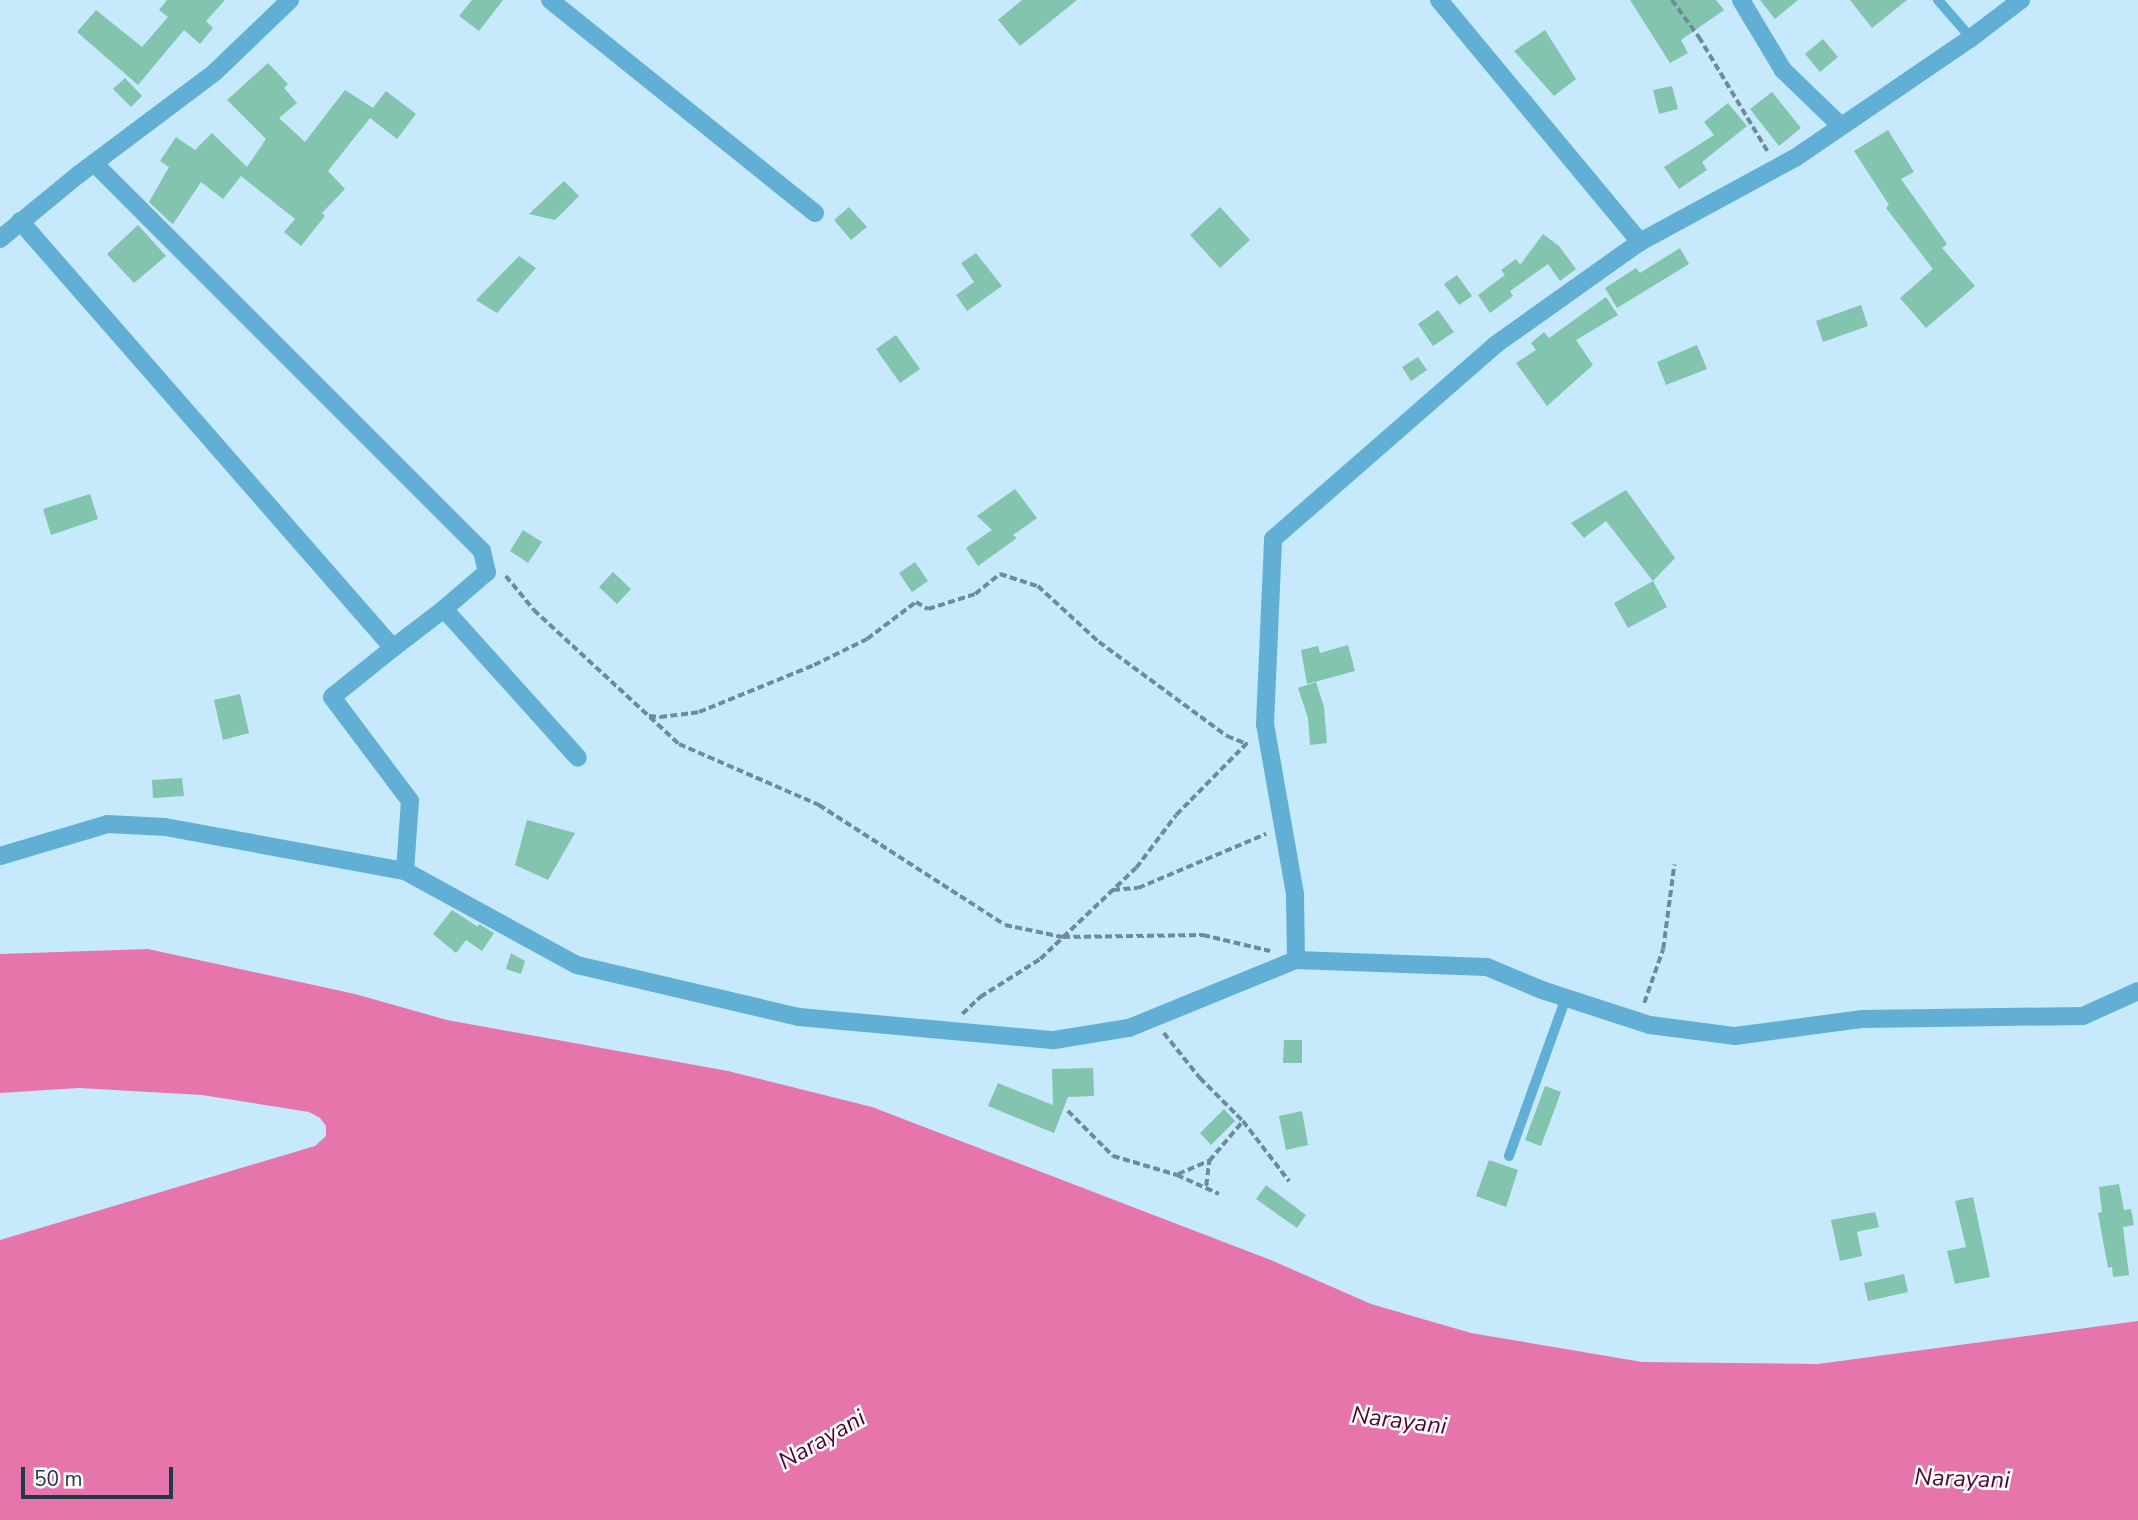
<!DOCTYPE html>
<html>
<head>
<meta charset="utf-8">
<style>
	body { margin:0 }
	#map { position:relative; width:2138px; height:1520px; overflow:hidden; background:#c6e9fb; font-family:"Nunito Sans",sans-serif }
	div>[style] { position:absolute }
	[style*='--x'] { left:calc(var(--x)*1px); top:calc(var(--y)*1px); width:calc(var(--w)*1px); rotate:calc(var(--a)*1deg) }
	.water>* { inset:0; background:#e575ab }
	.building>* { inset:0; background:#82c4ae }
	.path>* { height:3.5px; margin-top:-1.75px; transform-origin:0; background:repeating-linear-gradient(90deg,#6e8b9a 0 7px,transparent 0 10.5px) }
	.service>* { height:10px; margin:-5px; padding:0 5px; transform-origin:5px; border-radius:5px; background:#61afd5 }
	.minor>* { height:18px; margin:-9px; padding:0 9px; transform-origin:9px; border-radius:9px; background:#61afd5 }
	.tertiary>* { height:18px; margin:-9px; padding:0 9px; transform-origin:9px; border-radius:9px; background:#61afd5 }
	span { translate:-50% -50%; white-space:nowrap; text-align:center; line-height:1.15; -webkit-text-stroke:5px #fff; paint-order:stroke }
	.water-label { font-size:24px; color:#4f0831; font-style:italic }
	.scale { position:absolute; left:21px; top:1467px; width:152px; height:32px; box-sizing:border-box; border:4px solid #223a47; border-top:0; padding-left:9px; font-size:21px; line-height:24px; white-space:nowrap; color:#223a47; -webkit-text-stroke:5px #fff; paint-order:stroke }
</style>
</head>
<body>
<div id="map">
	<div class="water">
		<i style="clip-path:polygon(148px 949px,355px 994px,447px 1020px,728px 1071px,872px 1107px,1273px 1261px,1371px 1304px,1471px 1333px,1642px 1362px,1818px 1364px,2138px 1321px,2138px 1520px,0 1520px,0 1240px,315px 1146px,326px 1136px,326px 1126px,320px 1118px,309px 1112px,202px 1095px,79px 1088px,0 1093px,0 954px)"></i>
	</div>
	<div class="building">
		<i style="clip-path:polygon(167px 0,225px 0,206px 21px,213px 28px,200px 44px,184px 30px,138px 85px,77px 32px,96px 10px,142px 47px,168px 17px,159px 10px)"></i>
		<i style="clip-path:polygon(472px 0,503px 0,479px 31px,459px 16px)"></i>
		<i style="clip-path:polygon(1022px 0,1077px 0,1020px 46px,998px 20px)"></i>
		<i style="clip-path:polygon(1630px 0,1716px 0,1724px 10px,1681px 40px,1688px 53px,1670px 63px)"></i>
		<i style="clip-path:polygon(1760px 0,1798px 0,1775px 19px)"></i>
		<i style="clip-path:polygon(1850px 0,1907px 0,1872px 28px)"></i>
		<i style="clip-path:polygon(1545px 30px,1576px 79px,1554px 96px,1514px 51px)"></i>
		<i style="clip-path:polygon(1823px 39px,1838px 57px,1820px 72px,1805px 54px)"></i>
		<i style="clip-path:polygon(268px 63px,288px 84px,284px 88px,297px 103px,279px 118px,305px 142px,345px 90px,373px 108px,386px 91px,416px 114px,397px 139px,370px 118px,328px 171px,345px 189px,322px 213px,325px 216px,301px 246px,284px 232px,295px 219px,241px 176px,223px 199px,201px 182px,173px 224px,169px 221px,149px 202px,169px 167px,160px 161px,176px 137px,195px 150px,212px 133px,247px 167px,266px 139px,227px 100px)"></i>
		<i style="clip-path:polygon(125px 78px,142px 96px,131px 107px,113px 89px)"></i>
		<i style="clip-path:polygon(1672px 86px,1678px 109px,1659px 114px,1653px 90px)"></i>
		<i style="clip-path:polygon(1772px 92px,1801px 128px,1779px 146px,1750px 109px)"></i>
		<i style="clip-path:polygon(1728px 103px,1747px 126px,1702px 162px,1707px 170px,1679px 189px,1664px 167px,1714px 135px,1704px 122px)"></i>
		<i style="clip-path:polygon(1888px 130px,1914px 172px,1901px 179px,1947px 244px,1942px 248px,1975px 286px,1926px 328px,1900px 298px,1933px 269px,1886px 208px,1889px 205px,1854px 151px)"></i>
		<i style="clip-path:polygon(564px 181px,579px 196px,555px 220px,529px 214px)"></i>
		<i style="clip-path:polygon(849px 207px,867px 227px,851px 240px,834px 220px)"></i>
		<i style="clip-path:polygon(1220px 207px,1250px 240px,1220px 268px,1190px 235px)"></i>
		<i style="clip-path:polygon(138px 225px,166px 256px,134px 283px,107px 254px)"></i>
		<i style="clip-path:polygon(1543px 234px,1559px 246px,1576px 269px,1560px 281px,1548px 264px,1510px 291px,1513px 296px,1490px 313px,1478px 295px,1505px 275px,1501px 270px,1516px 259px,1520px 265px)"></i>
		<i style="clip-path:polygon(1680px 248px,1689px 264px,1617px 308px,1605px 288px,1636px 268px,1640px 273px)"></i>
		<i style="clip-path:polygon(976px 253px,1002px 286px,967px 311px,956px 295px,974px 282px,961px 263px)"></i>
		<i style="clip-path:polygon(519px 256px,536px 268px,497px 313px,476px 300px)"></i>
		<i style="clip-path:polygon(1457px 275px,1472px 296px,1459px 305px,1444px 284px)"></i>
		<i style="clip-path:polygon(1606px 297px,1618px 315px,1576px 340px,1593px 365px,1547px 406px,1516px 363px,1536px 350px,1531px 343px,1544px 332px,1549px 338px)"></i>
		<i style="clip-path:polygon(1861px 305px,1868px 326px,1823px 342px,1816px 321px)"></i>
		<i style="clip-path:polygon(1438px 310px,1454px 332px,1433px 346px,1418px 324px)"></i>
		<i style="clip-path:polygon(896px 335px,920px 369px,900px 383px,876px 349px)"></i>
		<i style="clip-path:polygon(1697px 345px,1707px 369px,1666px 385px,1657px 362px)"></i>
		<i style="clip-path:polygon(1418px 357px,1427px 370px,1411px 381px,1402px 367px)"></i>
		<i style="clip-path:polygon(1015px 489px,1037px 518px,1013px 535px,1017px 538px,978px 566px,966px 548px,992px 530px,977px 516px)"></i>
		<i style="clip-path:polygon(1626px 490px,1675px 558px,1653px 581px,1606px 521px,1584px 538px,1571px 523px)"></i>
		<i style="clip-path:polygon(90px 494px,98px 519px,51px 535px,43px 509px)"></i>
		<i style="clip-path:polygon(523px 530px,542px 542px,528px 563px,510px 551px)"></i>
		<i style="clip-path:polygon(915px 562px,928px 581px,912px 592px,899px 573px)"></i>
		<i style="clip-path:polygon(613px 572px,631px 589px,617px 604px,599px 587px)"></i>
		<i style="clip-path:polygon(1653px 581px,1667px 607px,1628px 628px,1614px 603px)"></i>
		<i style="clip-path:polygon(1348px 645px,1355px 671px,1307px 684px,1301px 650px,1318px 646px,1320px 653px)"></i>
		<i style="clip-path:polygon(1316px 682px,1324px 707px,1327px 743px,1310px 745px,1308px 718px,1298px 688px)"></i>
		<i style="clip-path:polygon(240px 694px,249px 733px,223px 740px,214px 700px)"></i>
		<i style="clip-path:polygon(182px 778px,184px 796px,153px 798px,152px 780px)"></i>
		<i style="clip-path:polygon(527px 820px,575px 833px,548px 880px,515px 865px)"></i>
		<i style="clip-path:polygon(452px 910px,478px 927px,479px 924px,494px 933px,482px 951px,466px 940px,456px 953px,433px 934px)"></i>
		<i style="clip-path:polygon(511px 953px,525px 961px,521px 974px,506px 969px)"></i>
		<i style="clip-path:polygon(1284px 1040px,1302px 1040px,1302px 1063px,1283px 1063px)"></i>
		<i style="clip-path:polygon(1093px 1068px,1094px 1096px,1068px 1097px,1054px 1133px,988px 1106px,998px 1083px,1053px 1105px,1052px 1069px)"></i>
		<i style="clip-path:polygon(1545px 1086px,1561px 1092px,1541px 1146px,1525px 1140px)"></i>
		<i style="clip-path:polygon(1224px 1109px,1235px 1121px,1211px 1145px,1200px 1133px)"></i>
		<i style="clip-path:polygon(1302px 1111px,1308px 1145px,1286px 1150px,1279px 1116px)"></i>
		<i style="clip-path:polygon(1489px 1160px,1518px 1170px,1506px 1207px,1476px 1196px)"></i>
		<i style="clip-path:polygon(2119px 1184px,2124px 1210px,2131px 1209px,2134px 1225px,2123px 1227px,2129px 1275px,2113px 1277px,2112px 1267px,2108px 1268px,2098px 1213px,2102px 1212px,2099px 1187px)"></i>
		<i style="clip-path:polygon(1266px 1185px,1306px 1215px,1297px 1228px,1256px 1199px)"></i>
		<i style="clip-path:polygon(1973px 1197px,1990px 1277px,1955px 1284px,1947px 1251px,1966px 1247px,1955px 1201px)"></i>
		<i style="clip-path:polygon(1875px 1212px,1879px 1227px,1857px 1232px,1862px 1256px,1840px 1261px,1831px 1220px)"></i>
		<i style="clip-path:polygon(1904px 1274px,1908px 1292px,1868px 1301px,1864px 1283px)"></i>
	</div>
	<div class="path">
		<i style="--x:1672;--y:0;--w:46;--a:53.9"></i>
		<i style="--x:1699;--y:37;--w:134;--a:59"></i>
		<i style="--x:506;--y:576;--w:44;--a:50.5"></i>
		<i style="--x:534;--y:610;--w:156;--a:42.7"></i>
		<i style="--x:649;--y:716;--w:11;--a:5"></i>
		<i style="--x:660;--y:717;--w:39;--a:-7"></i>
		<i style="--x:699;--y:712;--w:124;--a:-22.2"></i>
		<i style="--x:814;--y:665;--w:59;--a:-26.1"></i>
		<i style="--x:867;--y:639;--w:61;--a:-37.1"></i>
		<i style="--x:916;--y:602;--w:14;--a:30"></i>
		<i style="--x:928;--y:609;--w:49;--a:-17.7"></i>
		<i style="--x:975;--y:594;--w:32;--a:-39"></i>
		<i style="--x:1000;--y:574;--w:40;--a:18"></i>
		<i style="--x:1038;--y:586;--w:83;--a:42.6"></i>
		<i style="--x:1099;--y:642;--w:159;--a:36.3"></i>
		<i style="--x:1227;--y:736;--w:22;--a:22"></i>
		<i style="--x:650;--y:717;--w:40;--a:43"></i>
		<i style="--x:679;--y:744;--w:153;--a:23.5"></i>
		<i style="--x:819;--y:805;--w:221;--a:32.8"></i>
		<i style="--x:1005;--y:925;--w:59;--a:11.7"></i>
		<i style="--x:1063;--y:937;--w:140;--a:-0.8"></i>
		<i style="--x:1203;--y:935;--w:69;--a:13.4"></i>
		<i style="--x:1113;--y:890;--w:25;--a:-5"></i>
		<i style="--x:1138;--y:888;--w:139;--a:-22.9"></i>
		<i style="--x:1644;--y:1003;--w:57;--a:-70.6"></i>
		<i style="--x:1663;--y:949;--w:85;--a:-82.5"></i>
		<i style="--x:962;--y:1014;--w:25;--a:-43"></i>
		<i style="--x:980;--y:997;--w:71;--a:-32.3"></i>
		<i style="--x:1040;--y:959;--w:132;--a:-43.5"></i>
		<i style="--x:1136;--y:868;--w:66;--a:-53"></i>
		<i style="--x:1176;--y:815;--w:101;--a:-45.4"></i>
		<i style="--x:1164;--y:1033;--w:58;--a:51.3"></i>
		<i style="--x:1200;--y:1078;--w:61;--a:45"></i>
		<i style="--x:1243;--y:1121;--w:76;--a:52.5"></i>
		<i style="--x:1068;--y:1111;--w:64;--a:45"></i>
		<i style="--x:1113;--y:1156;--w:67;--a:16.5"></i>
		<i style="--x:1177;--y:1175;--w:46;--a:24.3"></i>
		<i style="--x:1178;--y:1174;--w:34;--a:-23"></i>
		<i style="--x:1206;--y:1186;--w:25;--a:-83"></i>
		<i style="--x:1209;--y:1161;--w:52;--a:-49.6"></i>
	</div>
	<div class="service">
		<i style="--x:1938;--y:0;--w:50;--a:49"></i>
		<i style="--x:1509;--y:1156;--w:168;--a:-70.2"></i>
	</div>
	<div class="minor">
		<i style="--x:550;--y:0;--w:340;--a:38.8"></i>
		<i style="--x:1439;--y:0;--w:315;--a:50.3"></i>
		<i style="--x:1741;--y:0;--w:82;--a:59"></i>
		<i style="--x:1783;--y:70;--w:81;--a:44"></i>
		<i style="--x:94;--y:163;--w:549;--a:45"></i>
		<i style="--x:482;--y:551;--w:22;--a:77"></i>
		<i style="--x:487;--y:572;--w:57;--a:139.3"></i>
		<i style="--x:20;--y:221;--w:567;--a:48.86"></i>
		<i style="--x:393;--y:648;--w:78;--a:141.2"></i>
		<i style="--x:332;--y:697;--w:130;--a:53.1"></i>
		<i style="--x:410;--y:801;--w:70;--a:94.1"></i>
		<i style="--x:393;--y:648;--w:64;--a:-37.4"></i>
		<i style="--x:444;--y:609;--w:200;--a:48"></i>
		<i style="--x:0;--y:856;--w:113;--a:-16.5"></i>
		<i style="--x:108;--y:824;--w:57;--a:3"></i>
		<i style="--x:165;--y:827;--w:244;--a:10.4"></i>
		<i style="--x:405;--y:871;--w:196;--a:28.7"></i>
		<i style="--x:577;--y:965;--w:228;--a:13.2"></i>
		<i style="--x:799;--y:1017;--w:256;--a:5.2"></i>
		<i style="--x:1054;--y:1040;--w:76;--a:-9.1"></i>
		<i style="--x:1129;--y:1028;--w:180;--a:-22.2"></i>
		<i style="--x:1296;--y:960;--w:191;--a:2.1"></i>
		<i style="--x:1487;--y:967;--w:60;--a:22.7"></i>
		<i style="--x:1542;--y:990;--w:114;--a:18"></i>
		<i style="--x:1650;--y:1025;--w:86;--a:7.4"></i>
		<i style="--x:1735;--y:1036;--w:129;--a:-7.6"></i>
		<i style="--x:1863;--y:1019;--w:220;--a:-0.8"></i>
		<i style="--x:2083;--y:1016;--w:60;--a:-24.4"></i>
		<i style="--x:1296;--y:960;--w:66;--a:-90.9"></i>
		<i style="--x:1295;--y:894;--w:173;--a:-100"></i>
		<i style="--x:1265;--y:724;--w:185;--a:-87.5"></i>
		<i style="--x:1273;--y:539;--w:295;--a:-41.1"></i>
		<i style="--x:1495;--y:345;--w:178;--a:-35.4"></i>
		<i style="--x:1640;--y:242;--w:176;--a:-28.5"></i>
		<i style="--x:1795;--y:158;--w:213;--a:-34.3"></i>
		<i style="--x:1971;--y:38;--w:63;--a:-37.2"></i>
	</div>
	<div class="tertiary">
		<i style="--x:0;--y:239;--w:101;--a:-39.4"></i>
		<i style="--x:78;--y:175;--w:171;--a:-36.9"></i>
		<i style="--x:215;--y:72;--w:104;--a:-43.8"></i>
	</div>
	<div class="water-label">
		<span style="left:1399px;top:1421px;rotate:7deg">Narayani</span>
		<span style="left:822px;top:1440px;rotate:-30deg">Narayani</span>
		<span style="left:1962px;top:1479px;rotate:2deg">Narayani</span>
	</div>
	<div class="scale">50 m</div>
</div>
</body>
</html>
